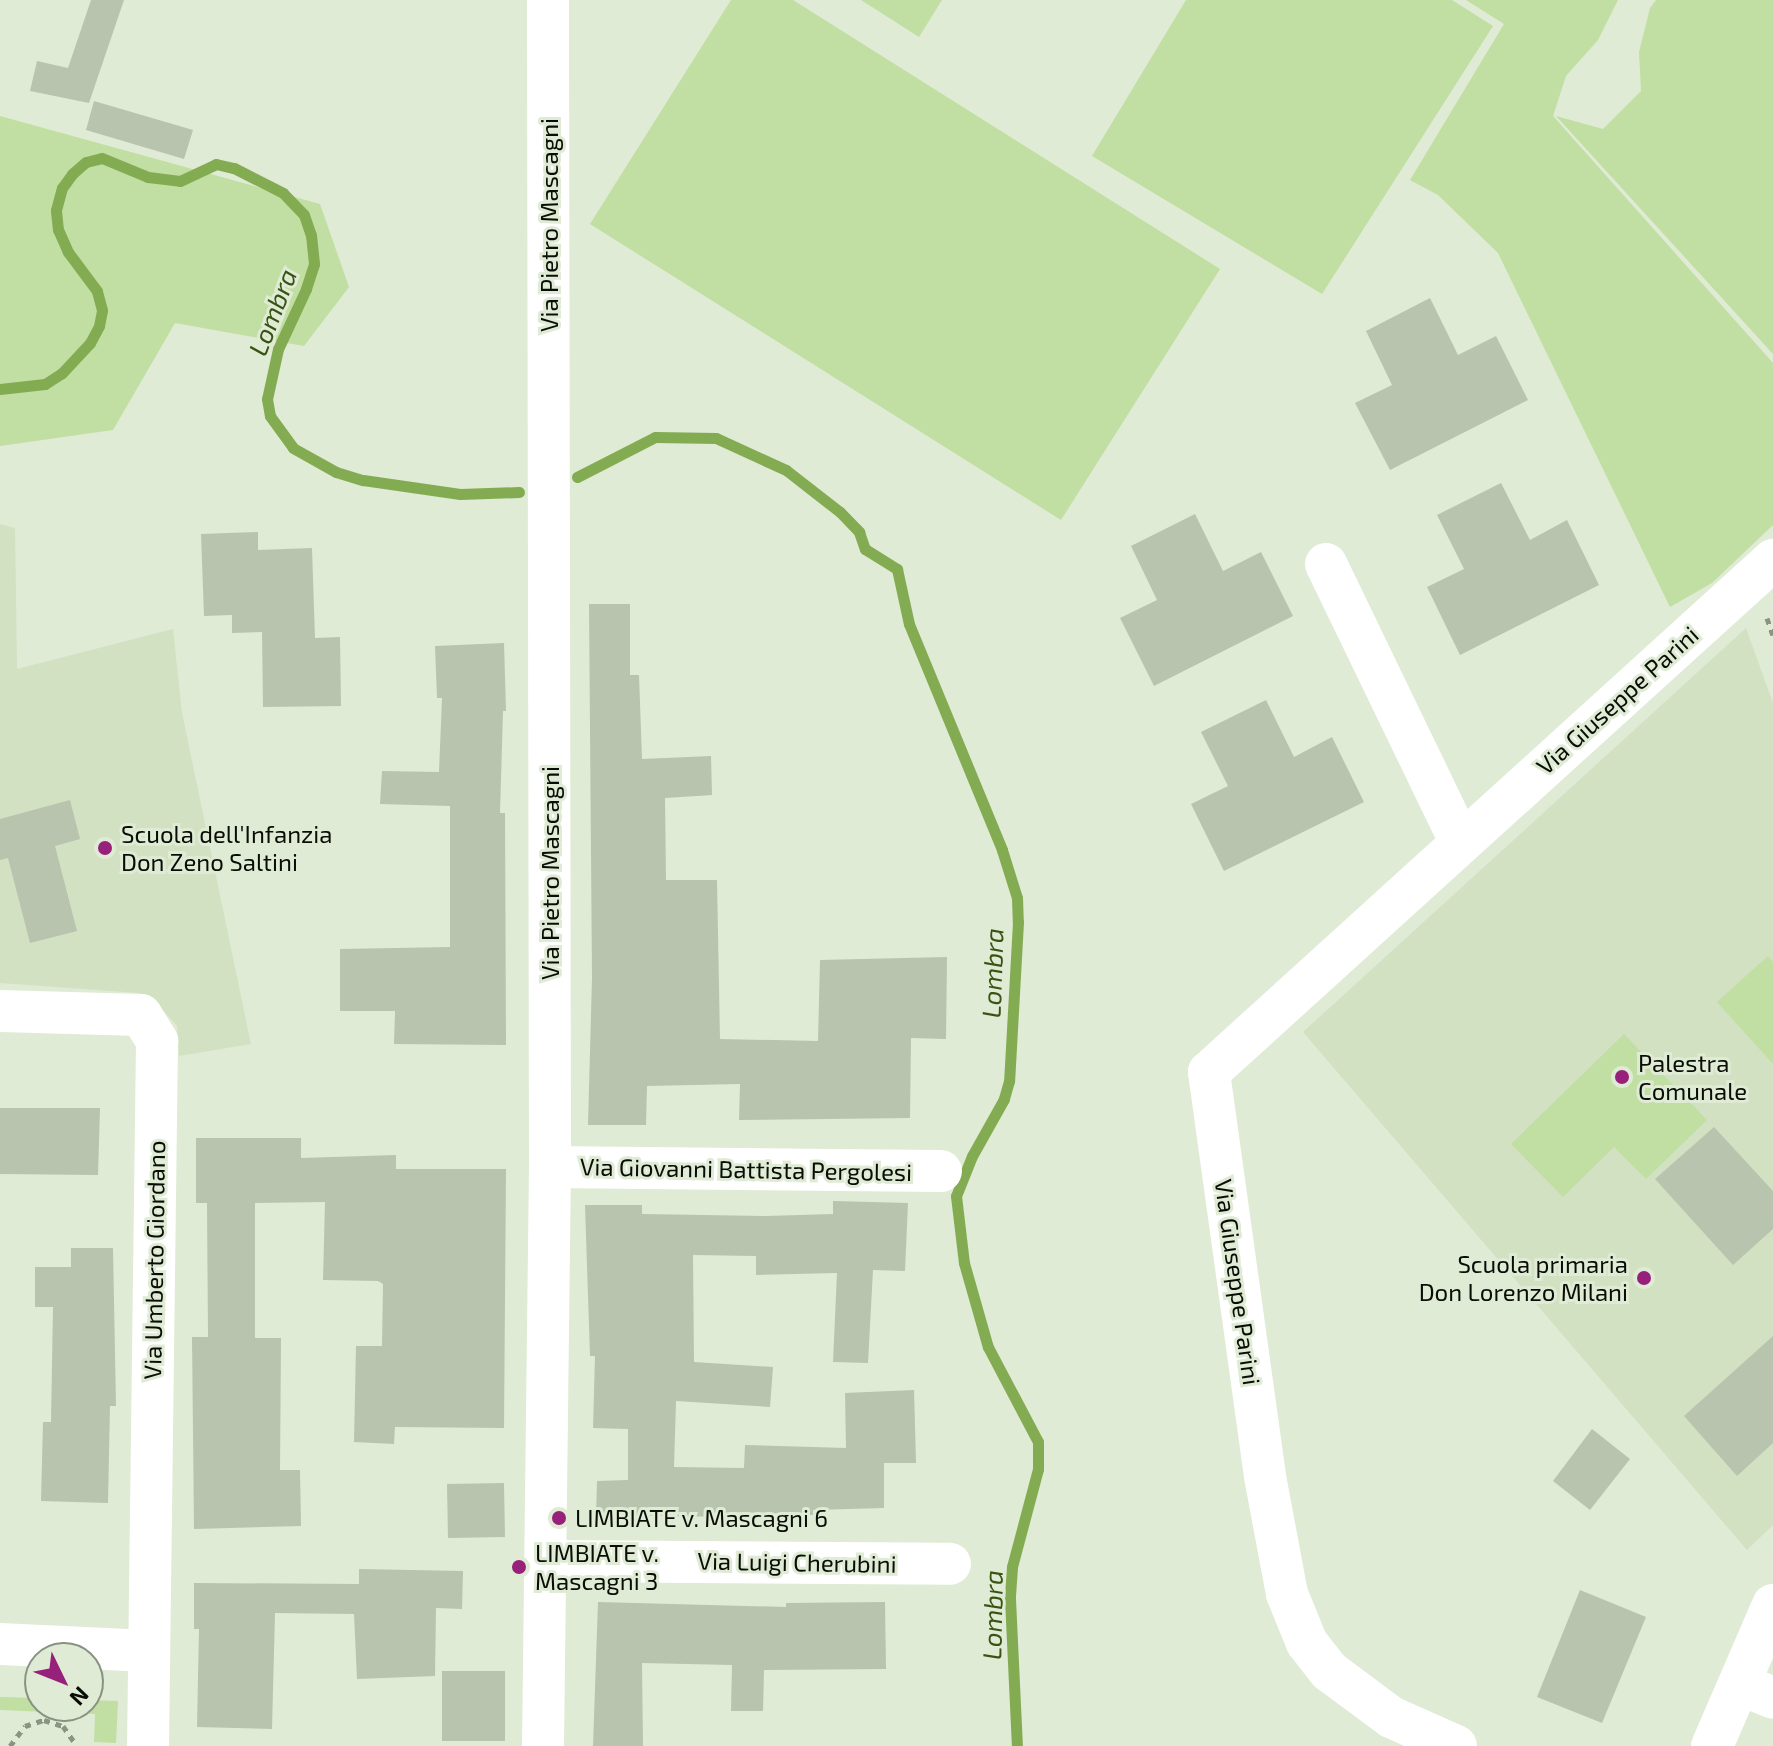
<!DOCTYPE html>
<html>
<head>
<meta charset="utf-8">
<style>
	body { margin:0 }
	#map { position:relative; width:1773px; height:1746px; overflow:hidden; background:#dfebd4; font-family:"Exo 2",sans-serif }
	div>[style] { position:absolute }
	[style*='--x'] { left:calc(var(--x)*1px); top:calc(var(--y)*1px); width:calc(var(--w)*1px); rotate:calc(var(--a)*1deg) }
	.built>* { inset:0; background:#d1e1c2 }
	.green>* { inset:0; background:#c1dea3 }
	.stream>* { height:11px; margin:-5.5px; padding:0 5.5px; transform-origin:5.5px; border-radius:5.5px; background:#83ac52 }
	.building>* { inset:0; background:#b8c4ad }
	.path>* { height:5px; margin-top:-2.5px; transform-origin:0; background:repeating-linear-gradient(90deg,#8b9483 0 6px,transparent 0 12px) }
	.minor>* { height:42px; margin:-21px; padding:0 21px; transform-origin:21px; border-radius:21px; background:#fff }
	.dots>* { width:22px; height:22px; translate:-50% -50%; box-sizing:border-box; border:4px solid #dfebd4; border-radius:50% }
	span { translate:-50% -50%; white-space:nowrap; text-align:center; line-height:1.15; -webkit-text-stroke:6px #dfebd4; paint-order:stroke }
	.street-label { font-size:24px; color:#090d06 }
	.poi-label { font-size:24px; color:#090d06 }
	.left { translate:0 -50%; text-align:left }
	.right { translate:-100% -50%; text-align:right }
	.water-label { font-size:26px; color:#395313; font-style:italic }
	.north { position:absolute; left:24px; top:1642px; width:80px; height:80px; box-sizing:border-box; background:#dfebd4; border:2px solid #899282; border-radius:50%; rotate:133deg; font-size:22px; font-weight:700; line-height:32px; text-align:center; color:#090d06 }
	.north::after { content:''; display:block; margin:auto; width:28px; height:36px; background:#97207b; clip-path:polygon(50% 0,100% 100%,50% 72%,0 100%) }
</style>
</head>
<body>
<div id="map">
	<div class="built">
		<i style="clip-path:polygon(0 524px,15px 528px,17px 669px,173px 629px,182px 713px,251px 1044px,179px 1056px,177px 1026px,159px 1006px,140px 993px,0 983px)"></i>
		<i style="clip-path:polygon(1746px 628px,1773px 703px,1773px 1525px,1747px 1550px,1303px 1032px)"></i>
	</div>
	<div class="green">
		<i style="clip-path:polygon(731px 0,793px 0,1220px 269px,1061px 520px,590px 224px)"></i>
		<i style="clip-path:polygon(861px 0,942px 0,919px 37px)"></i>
		<i style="clip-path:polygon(1186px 0,1452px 0,1493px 26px,1322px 294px,1092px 156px)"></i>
		<i style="clip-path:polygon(1466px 0,1618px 0,1598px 40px,1566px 76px,1553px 116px,1773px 363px,1773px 525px,1712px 583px,1670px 607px,1498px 253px,1438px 195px,1410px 180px,1504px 24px)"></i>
		<i style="clip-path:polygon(1656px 0,1773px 0,1773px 354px,1556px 116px,1603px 129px,1641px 91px,1639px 52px,1650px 8px)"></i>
		<i style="clip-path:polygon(0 116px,320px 204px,349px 287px,304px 346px,175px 323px,113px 430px,0 446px)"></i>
		<i style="clip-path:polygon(1768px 956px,1773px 962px,1773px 1064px,1717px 1002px)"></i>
		<i style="clip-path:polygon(1624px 1034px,1707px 1120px,1646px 1179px,1614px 1147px,1563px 1197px,1511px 1144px)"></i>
		<i style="clip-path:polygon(0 1697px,40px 1698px,40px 1706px,88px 1706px,88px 1700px,118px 1701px,116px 1743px,94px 1742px,95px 1714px,0 1710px)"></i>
	</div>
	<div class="stream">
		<i style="--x:0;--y:389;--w:45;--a:-6.3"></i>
		<i style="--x:45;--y:384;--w:20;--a:-33"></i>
		<i style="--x:62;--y:373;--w:41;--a:-47"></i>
		<i style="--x:90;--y:343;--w:19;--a:-62"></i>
		<i style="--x:99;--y:326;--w:16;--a:-79"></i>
		<i style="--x:102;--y:310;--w:20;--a:-105"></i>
		<i style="--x:97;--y:291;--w:49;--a:-126.6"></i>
		<i style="--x:68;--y:252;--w:24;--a:-114"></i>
		<i style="--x:58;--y:230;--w:20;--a:-96"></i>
		<i style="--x:56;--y:210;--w:23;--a:-75"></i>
		<i style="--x:62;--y:188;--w:17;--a:-54"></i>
		<i style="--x:72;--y:174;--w:18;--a:-41"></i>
		<i style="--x:86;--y:162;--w:16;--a:-14"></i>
		<i style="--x:102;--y:158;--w:50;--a:22.4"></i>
		<i style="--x:148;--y:177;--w:32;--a:7"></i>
		<i style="--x:180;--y:181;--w:40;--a:-25"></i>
		<i style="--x:216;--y:164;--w:18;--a:13"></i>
		<i style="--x:234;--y:168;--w:55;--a:27"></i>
		<i style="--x:283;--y:193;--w:30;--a:46"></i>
		<i style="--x:304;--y:215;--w:21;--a:71"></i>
		<i style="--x:311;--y:235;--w:29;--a:84"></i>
		<i style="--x:314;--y:264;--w:26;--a:108"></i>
		<i style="--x:306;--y:289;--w:66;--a:115"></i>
		<i style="--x:278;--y:349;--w:51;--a:102.4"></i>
		<i style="--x:267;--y:399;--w:17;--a:80"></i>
		<i style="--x:270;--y:416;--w:39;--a:54"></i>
		<i style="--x:293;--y:448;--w:49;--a:29.2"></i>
		<i style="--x:336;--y:472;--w:28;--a:17"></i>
		<i style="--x:363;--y:480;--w:98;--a:8.2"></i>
		<i style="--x:460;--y:494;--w:59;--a:-1.9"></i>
		<i style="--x:577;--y:477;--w:88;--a:-27.1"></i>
		<i style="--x:655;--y:437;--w:61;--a:0.9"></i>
		<i style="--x:716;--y:438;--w:77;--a:24.6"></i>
		<i style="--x:786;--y:470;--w:68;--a:37.9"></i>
		<i style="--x:840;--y:512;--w:28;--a:46"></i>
		<i style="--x:859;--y:532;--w:18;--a:71"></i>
		<i style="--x:865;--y:549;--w:38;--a:32"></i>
		<i style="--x:897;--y:569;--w:56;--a:77.7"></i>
		<i style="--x:909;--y:624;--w:244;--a:67.6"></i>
		<i style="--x:1002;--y:850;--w:50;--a:72.6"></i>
		<i style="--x:1017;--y:898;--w:24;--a:88"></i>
		<i style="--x:1018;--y:922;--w:159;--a:93.2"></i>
		<i style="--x:1009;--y:1081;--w:19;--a:106"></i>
		<i style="--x:1004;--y:1099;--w:65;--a:119.3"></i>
		<i style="--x:972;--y:1156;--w:43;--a:111.8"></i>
		<i style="--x:956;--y:1196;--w:67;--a:83.2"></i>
		<i style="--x:964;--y:1263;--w:87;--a:74.1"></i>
		<i style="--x:988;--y:1347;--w:107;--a:62.2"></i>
		<i style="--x:1038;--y:1442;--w:27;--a:90"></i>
		<i style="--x:1038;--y:1469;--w:101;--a:104.9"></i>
		<i style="--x:1012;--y:1567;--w:32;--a:94"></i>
		<i style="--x:1010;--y:1599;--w:147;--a:87.3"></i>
	</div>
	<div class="building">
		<i style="clip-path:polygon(91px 0,124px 0,89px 103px,30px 91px,37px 61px,68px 68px)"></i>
		<i style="clip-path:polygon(94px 101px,193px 130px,184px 159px,86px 130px)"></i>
		<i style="clip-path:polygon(1430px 298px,1458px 355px,1496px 336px,1528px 400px,1390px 470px,1355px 403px,1392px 385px,1366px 331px)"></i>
		<i style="clip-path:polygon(1501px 483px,1530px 540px,1567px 520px,1599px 585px,1460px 655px,1427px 587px,1464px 569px,1437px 515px)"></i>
		<i style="clip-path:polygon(1195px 514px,1223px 571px,1261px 552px,1293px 616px,1154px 686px,1120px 618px,1157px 600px,1131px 546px)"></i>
		<i style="clip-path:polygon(258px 532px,258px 550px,312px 548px,315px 638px,340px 637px,341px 706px,263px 707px,262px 632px,232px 633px,232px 615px,204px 616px,201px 534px)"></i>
		<i style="clip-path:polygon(589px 604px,630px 604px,630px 675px,639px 675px,642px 759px,711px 756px,712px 795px,665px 798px,666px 880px,717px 880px,720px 1039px,818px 1041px,820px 960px,947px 957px,946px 1039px,911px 1038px,910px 1118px,739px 1120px,740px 1084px,647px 1086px,646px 1125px,588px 1125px,592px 978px)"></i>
		<i style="clip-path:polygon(504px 643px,506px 711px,503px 711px,500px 813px,505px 813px,506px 1045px,394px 1044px,395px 1011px,340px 1011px,340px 949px,450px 947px,450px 806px,380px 804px,382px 771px,439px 772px,442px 698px,437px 698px,435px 646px)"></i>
		<i style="clip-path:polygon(1266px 700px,1294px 757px,1332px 737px,1364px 802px,1224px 871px,1191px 804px,1228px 786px,1201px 732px)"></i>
		<i style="clip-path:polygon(70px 800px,80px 839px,55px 846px,77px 931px,30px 943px,8px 858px,0 860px,0 819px)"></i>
		<i style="clip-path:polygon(0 1108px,100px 1108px,98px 1175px,0 1174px)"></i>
		<i style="clip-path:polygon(1714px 1127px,1773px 1191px,1773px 1229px,1733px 1265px,1655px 1179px)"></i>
		<i style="clip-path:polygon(196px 1138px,301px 1138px,301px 1158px,396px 1155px,396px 1169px,506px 1169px,504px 1428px,395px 1427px,394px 1444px,354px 1442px,356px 1346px,382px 1346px,383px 1284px,378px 1281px,323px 1280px,325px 1202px,255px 1203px,255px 1338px,281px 1338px,280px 1470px,300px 1470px,301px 1526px,194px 1529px,192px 1337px,208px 1337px,207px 1203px,196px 1203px)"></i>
		<i style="clip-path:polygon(833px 1201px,908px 1203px,905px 1271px,873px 1270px,868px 1363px,833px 1362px,837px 1273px,756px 1275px,756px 1256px,693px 1255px,694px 1362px,773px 1367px,770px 1407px,676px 1401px,674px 1467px,744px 1468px,745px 1445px,846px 1448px,845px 1393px,914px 1390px,916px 1463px,884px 1463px,884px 1508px,813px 1510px,813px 1515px,732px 1512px,732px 1517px,596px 1515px,597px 1481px,628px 1480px,628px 1429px,593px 1428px,595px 1356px,590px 1356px,585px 1205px,642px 1205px,642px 1214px,766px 1216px,833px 1214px)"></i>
		<i style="clip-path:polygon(71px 1248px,113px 1248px,116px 1406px,110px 1406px,108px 1503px,41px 1501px,43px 1422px,51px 1422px,53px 1307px,35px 1307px,35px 1267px,71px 1267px)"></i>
		<i style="clip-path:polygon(1773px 1336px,1773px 1443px,1737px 1476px,1684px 1416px)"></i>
		<i style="clip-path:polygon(1592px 1429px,1630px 1459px,1590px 1510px,1553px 1481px)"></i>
		<i style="clip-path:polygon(504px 1483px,505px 1537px,448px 1538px,447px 1484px)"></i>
		<i style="clip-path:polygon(359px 1569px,463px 1571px,462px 1609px,436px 1608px,435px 1676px,357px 1679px,354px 1614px,275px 1613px,272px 1729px,197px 1727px,199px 1629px,194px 1629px,194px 1583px,359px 1584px)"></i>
		<i style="clip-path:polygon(1580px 1590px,1646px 1617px,1602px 1723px,1537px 1697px)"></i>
		<i style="clip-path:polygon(598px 1602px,786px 1607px,786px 1603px,885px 1602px,886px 1669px,764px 1670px,763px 1711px,731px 1711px,732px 1665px,642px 1663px,643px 1746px,593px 1746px)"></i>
		<i style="clip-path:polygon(442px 1671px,505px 1671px,505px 1741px,442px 1741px)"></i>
	</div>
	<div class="path">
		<i style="--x:1767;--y:618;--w:18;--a:71"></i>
		<i style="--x:10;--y:1746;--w:25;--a:-53"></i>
		<i style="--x:25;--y:1726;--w:20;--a:-18"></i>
		<i style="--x:44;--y:1720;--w:20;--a:18"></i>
		<i style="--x:63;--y:1726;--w:24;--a:55"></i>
	</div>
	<div class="minor">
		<i style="--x:1326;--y:564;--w:308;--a:64.2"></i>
		<i style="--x:0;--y:1011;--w:141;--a:1.6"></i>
		<i style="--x:141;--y:1015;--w:31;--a:58"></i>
		<i style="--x:157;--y:1041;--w:705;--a:90.73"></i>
		<i style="--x:550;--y:1167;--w:391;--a:0.6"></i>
		<i style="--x:548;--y:1561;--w:402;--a:0.4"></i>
		<i style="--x:0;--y:1644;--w:149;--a:2.7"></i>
		<i style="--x:1739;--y:1684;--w:37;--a:22"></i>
		<i style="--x:543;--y:1746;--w:579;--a:-89.31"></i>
		<i style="--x:550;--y:1167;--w:1167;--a:-90.1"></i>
		<i style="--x:1456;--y:1746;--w:71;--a:-156"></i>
		<i style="--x:1391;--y:1717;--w:77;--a:-143.4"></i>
		<i style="--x:1329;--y:1671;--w:36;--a:-128"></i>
		<i style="--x:1307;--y:1643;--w:53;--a:-112.2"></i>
		<i style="--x:1287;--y:1594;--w:120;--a:-100.6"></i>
		<i style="--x:1265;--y:1476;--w:408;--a:-97.9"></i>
		<i style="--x:1209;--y:1072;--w:762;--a:-42.23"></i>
		<i style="--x:1712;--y:1746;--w:154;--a:-66.6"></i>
	</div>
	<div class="dots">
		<i style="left:105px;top:848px;background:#97207b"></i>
		<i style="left:1622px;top:1077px;background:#97207b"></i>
		<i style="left:1644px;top:1278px;background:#97207b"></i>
		<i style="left:559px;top:1518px;background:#97207b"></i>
		<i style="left:519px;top:1567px;background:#97207b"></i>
	</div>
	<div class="street-label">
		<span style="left:549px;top:225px;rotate:-90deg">Via Pietro Mascagni</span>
		<span style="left:1617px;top:700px;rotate:-42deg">Via Giuseppe Parini</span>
		<span style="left:550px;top:873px;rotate:-90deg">Via Pietro Mascagni</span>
		<span style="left:746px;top:1169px;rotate:1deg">Via Giovanni Battista Pergolesi</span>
		<span style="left:154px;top:1260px;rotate:-89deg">Via Umberto Giordano</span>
		<span style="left:1238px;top:1282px;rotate:82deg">Via Giuseppe Parini</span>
		<span style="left:797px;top:1562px;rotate:1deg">Via Luigi Cherubini</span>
	</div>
	<div class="poi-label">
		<span class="left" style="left:121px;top:848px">Scuola dell'Infanzia<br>Don Zeno Saltini</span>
		<span class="left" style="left:1638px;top:1077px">Palestra<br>Comunale</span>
		<span class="right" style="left:1628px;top:1278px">Scuola primaria<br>Don Lorenzo Milani</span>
		<span class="left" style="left:575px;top:1518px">LIMBIATE v. Mascagni 6</span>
		<span class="left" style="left:535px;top:1567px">LIMBIATE v.<br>Mascagni 3</span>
	</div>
	<div class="water-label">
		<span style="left:272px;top:312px;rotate:-69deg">Lombra</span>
		<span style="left:992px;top:973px;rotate:-88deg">Lombra</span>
		<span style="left:992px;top:1615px;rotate:-89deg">Lombra</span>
	</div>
	<div class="north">N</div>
</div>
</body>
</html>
